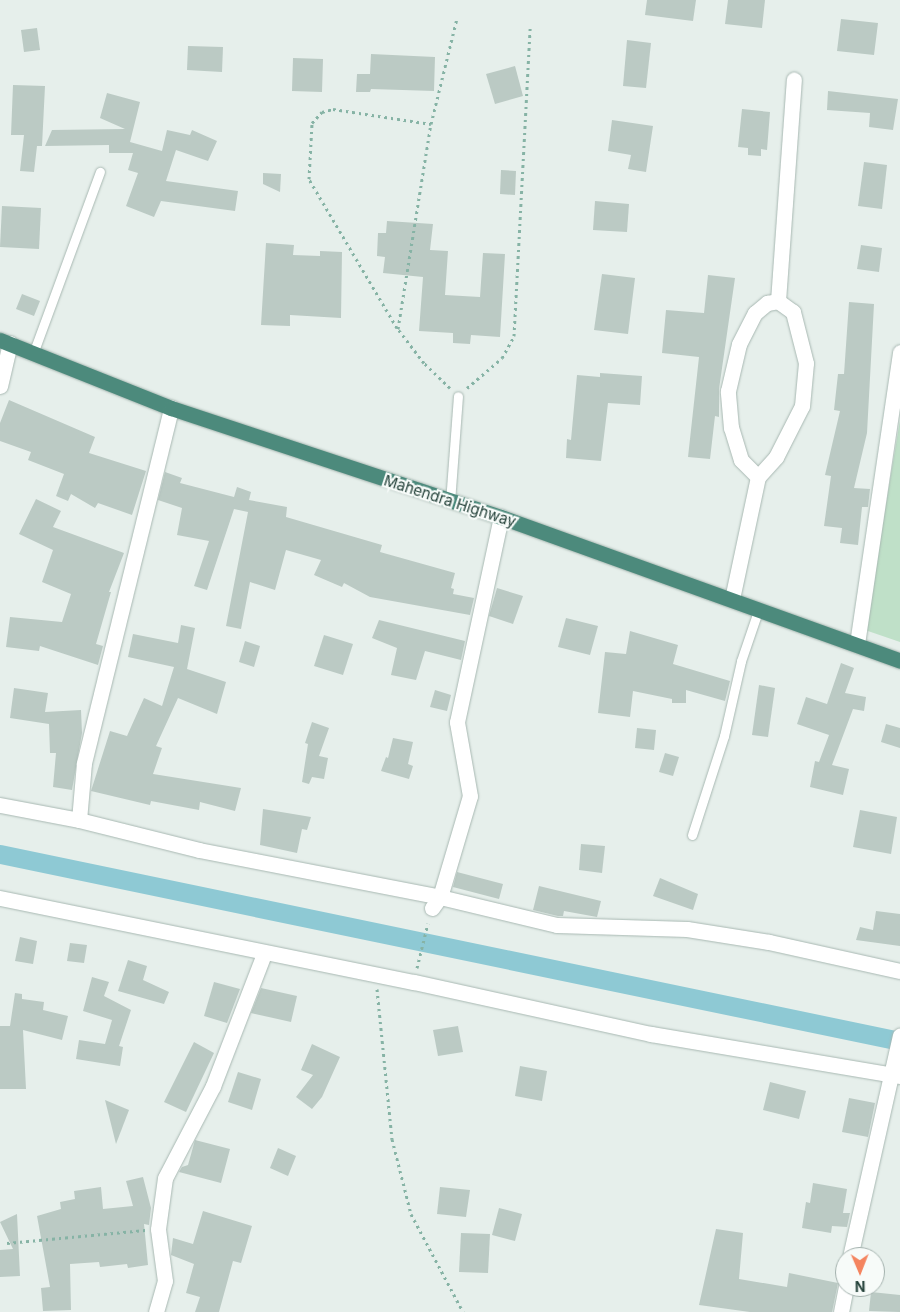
<!DOCTYPE html>
<html>
<head>
<meta charset="utf-8">
<style>
	body { margin:0 }
	#map { position:relative; width:900px; height:1312px; overflow:hidden; background:#e6efeb; font-family:Inter,sans-serif }
	div>[style] { position:absolute }
	[style*='--x'] { left:calc(var(--x)*1px); top:calc(var(--y)*1px); width:calc(var(--w)*1px); rotate:calc(var(--a)*1deg) }
	.green>* { inset:0; background:#bfe0c8 }
	.canal>* { height:19px; margin:-9.5px; padding:0 9.5px; transform-origin:9.5px; border-radius:9.5px; background:#8ec9d4 }
	.building>* { inset:0; background:#bbcac4 }
	.path>* { height:3px; margin-top:-1.5px; transform-origin:0; background:repeating-linear-gradient(90deg,#86b3a5 0 2.5px,transparent 0 6.5px) }
	.roads { filter:drop-shadow(0 0 1px #a8b8b2) drop-shadow(0 0 1px #a8b8b2) }
	.service>* { height:9px; margin:-4.5px; padding:0 4.5px; transform-origin:4.5px; border-radius:4.5px; background:#fff }
	.minor>* { height:15px; margin:-7.5px; padding:0 7.5px; transform-origin:7.5px; border-radius:7.5px; background:#fff }
	.trunk>* { height:15px; margin:-7.5px; padding:0 7.5px; transform-origin:7.5px; border-radius:7.5px; background:#4c8a7c }
	span { translate:-50% -50%; white-space:nowrap; text-align:center; line-height:1.15; -webkit-text-stroke:4.5px #f7fbf9; paint-order:stroke }
	.street-label { font-size:15px; color:#24423a }
	.north { position:absolute; left:835px; top:1247px; width:50px; height:50px; box-sizing:border-box; background:#f7fbf9; border:1px solid #a3b1ad; border-radius:50%; rotate:179deg; font-size:14px; font-weight:700; line-height:20px; text-align:center; color:#24423a }
	.north::after { content:''; display:block; margin:auto; width:18px; height:22px; background:#f4845f; clip-path:polygon(50% 0,100% 100%,50% 72%,0 100%) }
</style>
</head>
<body>
<div id="map">
	<div class="green">
		<i style="clip-path:polygon(900px 420px,900px 642px,865px 630px)"></i>
	</div>
	<div class="canal">
		<i style="--x:0;--y:854;--w:919;--a:11.74"></i>
	</div>
	<div class="building">
		<i style="clip-path:polygon(647px 0,696px 0,693px 21px,645px 15px)"></i>
		<i style="clip-path:polygon(728px 0,765px 0,762px 28px,725px 24px)"></i>
		<i style="clip-path:polygon(841px 19px,878px 23px,874px 55px,837px 51px)"></i>
		<i style="clip-path:polygon(37px 28px,40px 50px,24px 52px,21px 30px)"></i>
		<i style="clip-path:polygon(627px 40px,651px 43px,646px 88px,623px 86px)"></i>
		<i style="clip-path:polygon(188px 46px,223px 47px,222px 72px,187px 70px)"></i>
		<i style="clip-path:polygon(371px 54px,435px 57px,434px 91px,371px 89px,370px 92px,356px 92px,357px 74px,370px 74px)"></i>
		<i style="clip-path:polygon(293px 58px,323px 59px,322px 92px,292px 91px)"></i>
		<i style="clip-path:polygon(515px 66px,523px 96px,495px 104px,486px 74px)"></i>
		<i style="clip-path:polygon(13px 85px,45px 86px,42px 146px,37px 146px,34px 172px,20px 171px,24px 135px,11px 135px)"></i>
		<i style="clip-path:polygon(828px 91px,898px 99px,893px 130px,869px 127px,870px 113px,827px 110px)"></i>
		<i style="clip-path:polygon(107px 93px,140px 102px,130px 142px,162px 151px,167px 130px,190px 135px,192px 130px,217px 141px,208px 161px,176px 150px,166px 181px,238px 191px,235px 211px,161px 201px,154px 217px,126px 206px,138px 173px,128px 170px,133px 153px,109px 153px,109px 145px,45px 146px,52px 130px,125px 129px,100px 118px)"></i>
		<i style="clip-path:polygon(742px 109px,770px 112px,767px 150px,761px 149px,761px 156px,748px 155px,748px 148px,738px 147px)"></i>
		<i style="clip-path:polygon(612px 120px,653px 126px,646px 172px,628px 169px,631px 155px,608px 151px)"></i>
		<i style="clip-path:polygon(864px 162px,887px 165px,882px 209px,858px 206px)"></i>
		<i style="clip-path:polygon(501px 170px,516px 171px,515px 195px,500px 194px)"></i>
		<i style="clip-path:polygon(263px 173px,281px 174px,280px 192px,263px 184px)"></i>
		<i style="clip-path:polygon(595px 201px,629px 204px,627px 232px,593px 230px)"></i>
		<i style="clip-path:polygon(2px 206px,41px 208px,39px 249px,0 247px)"></i>
		<i style="clip-path:polygon(387px 221px,433px 224px,430px 250px,448px 251px,445px 295px,480px 297px,483px 253px,505px 254px,500px 337px,471px 335px,470px 344px,453px 343px,453px 333px,419px 331px,423px 277px,383px 273px,385px 257px,377px 256px,378px 233px,386px 233px)"></i>
		<i style="clip-path:polygon(266px 243px,294px 245px,293px 255px,320px 256px,320px 251px,342px 252px,341px 318px,290px 315px,290px 326px,261px 325px)"></i>
		<i style="clip-path:polygon(861px 245px,882px 248px,879px 272px,857px 269px)"></i>
		<i style="clip-path:polygon(602px 274px,635px 278px,628px 334px,594px 330px)"></i>
		<i style="clip-path:polygon(708px 275px,735px 278px,719px 389px,719px 417px,715px 416px,710px 459px,688px 457px,699px 357px,662px 353px,666px 310px,704px 313px)"></i>
		<i style="clip-path:polygon(22px 294px,40px 301px,34px 316px,16px 309px)"></i>
		<i style="clip-path:polygon(849px 302px,874px 304px,867px 433px,854px 488px,870px 489px,868px 507px,862px 507px,858px 545px,840px 543px,842px 528px,824px 526px,831px 476px,825px 475px,840px 411px,834px 410px,838px 374px,844px 374px)"></i>
		<i style="clip-path:polygon(600px 373px,642px 376px,640px 405px,608px 403px,601px 461px,566px 458px,567px 439px,571px 440px,577px 375px,600px 377px)"></i>
		<i style="clip-path:polygon(9px 400px,95px 437px,89px 453px,146px 471px,132px 515px,98px 503px,95px 508px,71px 494px,68px 501px,56px 496px,64px 474px,28px 460px,31px 452px,0 441px,0 423px)"></i>
		<i style="clip-path:polygon(165px 472px,182px 478px,180px 483px,234px 497px,237px 487px,251px 492px,249px 500px,287px 507px,286px 517px,382px 545px,380px 552px,455px 573px,451px 588px,454px 589px,453px 594px,474px 598px,470px 615px,370px 597px,344px 583px,342px 587px,314px 575px,321px 560px,286px 550px,275px 590px,250px 582px,241px 629px,226px 626px,248px 512px,234px 509px,207px 590px,194px 586px,209px 541px,177px 535px,182px 508px,158px 500px)"></i>
		<i style="clip-path:polygon(36px 499px,61px 511px,53px 527px,124px 553px,109px 592px,111px 592px,96px 644px,103px 646px,98px 665px,40px 646px,39px 651px,6px 647px,10px 617px,62px 622px,71px 594px,42px 582px,53px 550px,19px 534px)"></i>
		<i style="clip-path:polygon(497px 588px,523px 596px,513px 624px,489px 616px)"></i>
		<i style="clip-path:polygon(566px 618px,598px 626px,590px 655px,558px 647px)"></i>
		<i style="clip-path:polygon(379px 620px,465px 641px,461px 660px,425px 651px,416px 680px,391px 675px,397px 648px,372px 638px)"></i>
		<i style="clip-path:polygon(181px 625px,195px 628px,187px 669px,226px 682px,217px 714px,178px 698px,156px 746px,162px 748px,153px 774px,241px 788px,235px 811px,200px 802px,199px 810px,151px 801px,150px 805px,91px 791px,110px 731px,127px 736px,144px 698px,162px 706px,174px 667px,128px 657px,133px 634px,178px 643px)"></i>
		<i style="clip-path:polygon(630px 631px,678px 645px,673px 664px,730px 681px,725px 701px,686px 690px,686px 703px,672px 703px,672px 699px,633px 691px,630px 717px,598px 713px,605px 652px,626px 654px)"></i>
		<i style="clip-path:polygon(324px 635px,353px 644px,343px 675px,314px 666px)"></i>
		<i style="clip-path:polygon(245px 641px,260px 646px,254px 667px,239px 662px)"></i>
		<i style="clip-path:polygon(841px 663px,854px 668px,845px 693px,866px 697px,864px 711px,853px 709px,832px 765px,849px 769px,843px 795px,810px 787px,815px 761px,819px 762px,829px 735px,797px 724px,806px 697px,827px 704px)"></i>
		<i style="clip-path:polygon(759px 685px,775px 688px,768px 737px,752px 735px)"></i>
		<i style="clip-path:polygon(14px 688px,48px 693px,45px 712px,81px 710px,82px 733px,72px 790px,53px 787px,56px 753px,50px 753px,49px 724px,10px 718px)"></i>
		<i style="clip-path:polygon(435px 690px,451px 695px,447px 711px,430px 707px)"></i>
		<i style="clip-path:polygon(312px 722px,329px 728px,319px 756px,328px 758px,324px 779px,312px 777px,309px 784px,302px 782px,308px 744px,305px 743px)"></i>
		<i style="clip-path:polygon(886px 724px,900px 728px,900px 748px,881px 742px)"></i>
		<i style="clip-path:polygon(637px 728px,656px 730px,654px 750px,635px 748px)"></i>
		<i style="clip-path:polygon(393px 738px,413px 742px,408px 764px,413px 766px,409px 779px,381px 771px,386px 757px,388px 758px)"></i>
		<i style="clip-path:polygon(665px 753px,679px 757px,673px 776px,659px 772px)"></i>
		<i style="clip-path:polygon(263px 809px,311px 817px,307px 830px,302px 829px,297px 853px,260px 845px)"></i>
		<i style="clip-path:polygon(860px 810px,897px 817px,891px 854px,853px 847px)"></i>
		<i style="clip-path:polygon(581px 844px,605px 846px,602px 873px,579px 870px)"></i>
		<i style="clip-path:polygon(457px 872px,503px 884px,499px 899px,453px 887px)"></i>
		<i style="clip-path:polygon(660px 878px,698px 894px,693px 910px,653px 896px)"></i>
		<i style="clip-path:polygon(539px 886px,601px 901px,597px 917px,564px 911px,563px 916px,558px 916px,533px 910px)"></i>
		<i style="clip-path:polygon(876px 911px,900px 914px,900px 946px,856px 940px,860px 927px,873px 930px)"></i>
		<i style="clip-path:polygon(20px 937px,37px 941px,33px 964px,15px 961px)"></i>
		<i style="clip-path:polygon(70px 943px,87px 945px,84px 963px,67px 961px)"></i>
		<i style="clip-path:polygon(128px 960px,147px 966px,143px 980px,169px 992px,164px 1004px,118px 991px)"></i>
		<i style="clip-path:polygon(92px 977px,109px 982px,104px 996px,131px 1010px,119px 1046px,123px 1047px,120px 1066px,76px 1059px,79px 1040px,105px 1044px,112px 1020px,83px 1011px)"></i>
		<i style="clip-path:polygon(214px 982px,240px 989px,227px 1023px,204px 1016px)"></i>
		<i style="clip-path:polygon(261px 988px,297px 996px,291px 1022px,251px 1013px)"></i>
		<i style="clip-path:polygon(15px 993px,22px 994px,22px 999px,44px 1002px,43px 1010px,68px 1016px,62px 1040px,23px 1030px,26px 1089px,0 1089px,0 1026px,10px 1026px)"></i>
		<i style="clip-path:polygon(458px 1026px,463px 1052px,438px 1056px,433px 1030px)"></i>
		<i style="clip-path:polygon(194px 1042px,214px 1053px,186px 1112px,164px 1102px)"></i>
		<i style="clip-path:polygon(312px 1044px,340px 1057px,322px 1097px,312px 1109px,296px 1097px,313px 1075px,301px 1070px)"></i>
		<i style="clip-path:polygon(520px 1066px,547px 1071px,542px 1101px,515px 1096px)"></i>
		<i style="clip-path:polygon(238px 1072px,261px 1079px,252px 1110px,228px 1102px)"></i>
		<i style="clip-path:polygon(770px 1082px,806px 1091px,799px 1119px,763px 1110px)"></i>
		<i style="clip-path:polygon(849px 1098px,875px 1103px,868px 1137px,842px 1132px)"></i>
		<i style="clip-path:polygon(105px 1100px,129px 1110px,116px 1144px)"></i>
		<i style="clip-path:polygon(195px 1140px,230px 1149px,221px 1183px,179px 1172px,182px 1167px,188px 1165px)"></i>
		<i style="clip-path:polygon(278px 1148px,296px 1156px,288px 1176px,270px 1168px)"></i>
		<i style="clip-path:polygon(143px 1177px,151px 1208px,149px 1225px,144px 1224px,148px 1265px,128px 1268px,127px 1264px,100px 1267px,99px 1262px,70px 1264px,71px 1310px,43px 1311px,41px 1288px,50px 1287px,37px 1216px,61px 1209px,60px 1202px,75px 1199px,74px 1191px,101px 1187px,103px 1209px,133px 1206px,126px 1181px)"></i>
		<i style="clip-path:polygon(813px 1183px,847px 1189px,843px 1213px,850px 1213px,847px 1227px,832px 1226px,831px 1233px,802px 1228px,806px 1202px,810px 1203px)"></i>
		<i style="clip-path:polygon(440px 1187px,470px 1190px,466px 1217px,437px 1214px)"></i>
		<i style="clip-path:polygon(499px 1208px,522px 1214px,515px 1241px,492px 1235px)"></i>
		<i style="clip-path:polygon(203px 1211px,252px 1226px,241px 1263px,233px 1261px,219px 1312px,195px 1312px,200px 1297px,186px 1293px,194px 1264px,171px 1255px,173px 1238px,193px 1244px)"></i>
		<i style="clip-path:polygon(17px 1214px,20px 1276px,0 1277px,0 1250px,13px 1249px,0 1222px)"></i>
		<i style="clip-path:polygon(716px 1229px,743px 1233px,739px 1279px,787px 1287px,789px 1273px,838px 1283px,832px 1312px,750px 1312px,699px 1305px)"></i>
		<i style="clip-path:polygon(461px 1233px,490px 1234px,488px 1273px,459px 1272px)"></i>
		<i style="clip-path:polygon(871px 1292px,900px 1295px,900px 1312px,869px 1311px)"></i>
	</div>
	<div class="path">
		<i style="--x:397;--y:328;--w:173;--a:-120.6"></i>
		<i style="--x:309;--y:179;--w:56;--a:-86.9"></i>
		<i style="--x:312;--y:123;--w:15;--a:-48"></i>
		<i style="--x:322;--y:112;--w:11;--a:-15"></i>
		<i style="--x:333;--y:109;--w:99;--a:8.7"></i>
		<i style="--x:450;--y:388;--w:36;--a:-136"></i>
		<i style="--x:424;--y:363;--w:43;--a:-127.4"></i>
		<i style="--x:398;--y:329;--w:208;--a:-80.9"></i>
		<i style="--x:431;--y:124;--w:109;--a:-76.2"></i>
		<i style="--x:467;--y:388;--w:46;--a:-40.6"></i>
		<i style="--x:502;--y:358;--w:25;--a:-61"></i>
		<i style="--x:514;--y:336;--w:308;--a:-87"></i>
		<i style="--x:417;--y:968;--w:46;--a:-76.3"></i>
		<i style="--x:377;--y:989;--w:151;--a:84.3"></i>
		<i style="--x:392;--y:1139;--w:77;--a:75.8"></i>
		<i style="--x:411;--y:1214;--w:111;--a:62"></i>
		<i style="--x:7;--y:1243;--w:139;--a:-5.4"></i>
	</div>
	<div class="roads">
		<div class="service">
			<i style="--x:34;--y:351;--w:191;--a:-69.8"></i>
			<i style="--x:450;--y:502;--w:106;--a:-85.7"></i>
			<i style="--x:692;--y:835;--w:104;--a:-72.1"></i>
			<i style="--x:724;--y:736;--w:77;--a:-77.2"></i>
			<i style="--x:741;--y:661;--w:56;--a:-71.2"></i>
		</div>
		<div class="minor">
			<i style="--x:0;--y:386;--w:44;--a:-76.9"></i>
			<i style="--x:758;--y:477;--w:24;--a:-135"></i>
			<i style="--x:741;--y:460;--w:34;--a:-107"></i>
			<i style="--x:731;--y:428;--w:37;--a:-95"></i>
			<i style="--x:728;--y:391;--w:48;--a:-76.8"></i>
			<i style="--x:739;--y:344;--w:35;--a:-63"></i>
			<i style="--x:755;--y:313;--w:16;--a:-40"></i>
			<i style="--x:767;--y:303;--w:11;--a:-10"></i>
			<i style="--x:732;--y:599;--w:125;--a:-78"></i>
			<i style="--x:758;--y:477;--w:27;--a:-48"></i>
			<i style="--x:776;--y:457;--w:57;--a:-63"></i>
			<i style="--x:802;--y:406;--w:43;--a:-84.7"></i>
			<i style="--x:806;--y:363;--w:53;--a:-104.3"></i>
			<i style="--x:793;--y:312;--w:19;--a:-144"></i>
			<i style="--x:778;--y:301;--w:222;--a:-85.9"></i>
			<i style="--x:857;--y:644;--w:295;--a:-81.6"></i>
			<i style="--x:0;--y:805;--w:80;--a:10.8"></i>
			<i style="--x:79;--y:820;--w:124;--a:14"></i>
			<i style="--x:199;--y:850;--w:246;--a:11"></i>
			<i style="--x:440;--y:897;--w:120;--a:13.5"></i>
			<i style="--x:557;--y:925;--w:130;--a:1.8"></i>
			<i style="--x:687;--y:929;--w:83;--a:9"></i>
			<i style="--x:769;--y:942;--w:134;--a:12.5"></i>
			<i style="--x:79;--y:820;--w:57;--a:-85"></i>
			<i style="--x:84;--y:763;--w:366;--a:-76.2"></i>
			<i style="--x:0;--y:898;--w:422;--a:11.5"></i>
			<i style="--x:414;--y:982;--w:243;--a:12.4"></i>
			<i style="--x:651;--y:1034;--w:253;--a:9.6"></i>
			<i style="--x:432;--y:908;--w:14;--a:-54"></i>
			<i style="--x:440;--y:897;--w:105;--a:-73.5"></i>
			<i style="--x:470;--y:796;--w:75;--a:-100"></i>
			<i style="--x:457;--y:722;--w:210;--a:-77.9"></i>
			<i style="--x:850;--y:1257;--w:227;--a:-77.3"></i>
			<i style="--x:156;--y:1312;--w:32;--a:-74"></i>
			<i style="--x:165;--y:1281;--w:52;--a:-97.7"></i>
			<i style="--x:158;--y:1229;--w:51;--a:-82.2"></i>
			<i style="--x:165;--y:1178;--w:104;--a:-62.4"></i>
			<i style="--x:213;--y:1086;--w:142;--a:-68.9"></i>
			<i style="--x:841;--y:1312;--w:25;--a:-79"></i>
		</div>
		<div class="trunk">
			<i style="--x:0;--y:340;--w:184;--a:21.7"></i>
			<i style="--x:171;--y:408;--w:348;--a:18.3"></i>
			<i style="--x:501;--y:517;--w:424;--a:19.8"></i>
		</div>
	</div>
	<div class="street-label">
		<span style="left:450px;top:501px;rotate:18deg">Mahendra Highway</span>
	</div>
	<div class="north">N</div>
</div>
</body>
</html>
